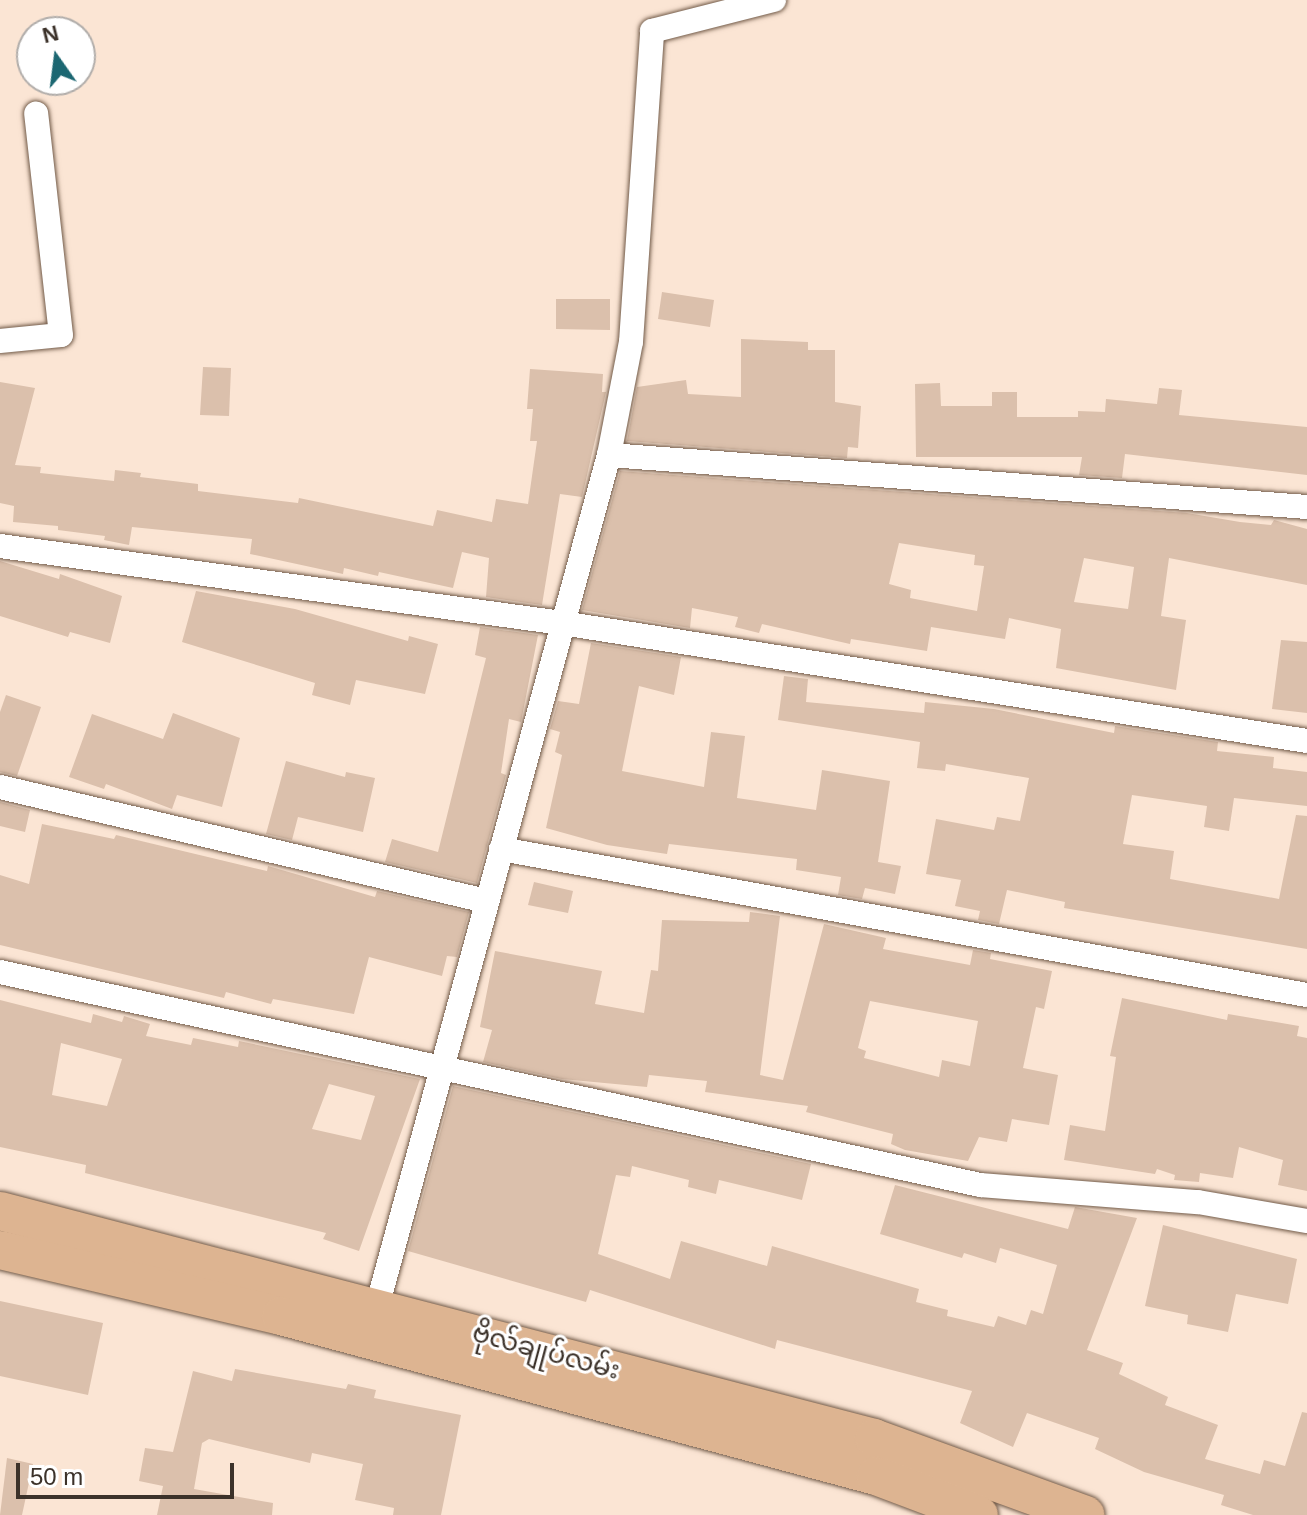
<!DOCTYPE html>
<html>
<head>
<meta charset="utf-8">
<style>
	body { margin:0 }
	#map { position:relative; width:1307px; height:1515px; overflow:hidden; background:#fbe5d4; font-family:Arial,"Noto Sans Myanmar",sans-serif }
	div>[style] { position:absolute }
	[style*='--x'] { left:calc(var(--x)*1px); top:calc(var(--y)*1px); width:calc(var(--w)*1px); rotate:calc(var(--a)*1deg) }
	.building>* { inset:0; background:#dbc0ac }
	.roads { filter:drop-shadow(0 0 2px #725b49) drop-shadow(0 0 2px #725b49) }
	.minor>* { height:24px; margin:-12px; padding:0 12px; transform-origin:12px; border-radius:12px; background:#fff }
	.primary>* { height:38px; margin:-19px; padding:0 19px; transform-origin:19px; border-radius:19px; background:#ddb491 }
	span { translate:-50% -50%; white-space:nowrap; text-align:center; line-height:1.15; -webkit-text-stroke:6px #fff; paint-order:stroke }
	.street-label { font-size:26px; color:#3c322a }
	.north { position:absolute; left:16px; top:16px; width:80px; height:80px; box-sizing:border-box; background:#fff; border:2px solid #b1adaa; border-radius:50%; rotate:346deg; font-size:22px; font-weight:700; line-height:32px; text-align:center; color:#3c322a }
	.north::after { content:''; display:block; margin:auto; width:28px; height:36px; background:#1c6772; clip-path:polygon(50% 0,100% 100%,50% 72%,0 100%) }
	.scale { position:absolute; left:16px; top:1463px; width:218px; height:36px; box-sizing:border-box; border:4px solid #3c322a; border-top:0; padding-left:10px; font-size:24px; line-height:28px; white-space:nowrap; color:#3c322a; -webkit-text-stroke:6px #fff; paint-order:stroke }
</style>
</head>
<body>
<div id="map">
	<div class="building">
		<i style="clip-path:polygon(662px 292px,714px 300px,710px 327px,658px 319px)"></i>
		<i style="clip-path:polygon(556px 299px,610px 299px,610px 330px,556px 329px)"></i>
		<i style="clip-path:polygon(741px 339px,808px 342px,808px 350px,835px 350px,835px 402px,861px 406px,858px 448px,848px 447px,847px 458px,627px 441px,637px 387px,686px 380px,688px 394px,741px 397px)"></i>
		<i style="clip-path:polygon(203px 367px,231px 368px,229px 416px,200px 415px)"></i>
		<i style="clip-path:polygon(530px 369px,603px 374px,602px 392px,606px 392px,582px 497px,560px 494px,542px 605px,486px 597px,489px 558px,462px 552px,453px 588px,379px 572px,378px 576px,344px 568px,343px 574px,250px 554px,252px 539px,132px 527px,129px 545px,104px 540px,105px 536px,58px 530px,58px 526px,13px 522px,14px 506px,0 503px,0 382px,35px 388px,15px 465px,41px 467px,40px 473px,114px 481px,115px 470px,141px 473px,140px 477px,198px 484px,198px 491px,298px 503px,299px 498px,433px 526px,437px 510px,492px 522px,496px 499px,528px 504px,537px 441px,530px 441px,533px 409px,527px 409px)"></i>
		<i style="clip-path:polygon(940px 383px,941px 406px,992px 406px,992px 392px,1017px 392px,1017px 417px,1078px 417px,1078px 411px,1105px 412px,1106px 399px,1157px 404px,1159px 388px,1182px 390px,1179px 415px,1307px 427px,1307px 475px,1125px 454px,1122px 478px,1079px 475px,1082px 457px,916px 457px,915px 384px)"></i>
		<i style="clip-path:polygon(evenodd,620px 471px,1187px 513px,1240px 522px,1271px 525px,1274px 520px,1307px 529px,1307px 585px,1169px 558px,1161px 616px,1186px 620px,1176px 690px,1056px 668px,1061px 629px,1009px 618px,1005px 639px,931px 627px,927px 651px,851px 639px,850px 644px,762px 624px,759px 633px,735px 627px,738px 617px,692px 608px,690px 628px,582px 610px,620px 471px,899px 543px,975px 555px,974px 565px,984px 566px,977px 611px,910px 598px,911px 590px,889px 584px,899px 543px,620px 471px,1084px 558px,1134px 567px,1128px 609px,1074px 602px,1084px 558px)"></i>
		<i style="clip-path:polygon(0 561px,59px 579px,60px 574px,122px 596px,110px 643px,70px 632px,68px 637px,0 616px)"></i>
		<i style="clip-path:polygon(196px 591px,295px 609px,408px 641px,409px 636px,438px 644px,425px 694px,356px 680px,350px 705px,312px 695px,315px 683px,182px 642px)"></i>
		<i style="clip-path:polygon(480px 627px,538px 635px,521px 722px,509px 719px,501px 773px,506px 775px,477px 883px,385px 862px,392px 839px,438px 852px,486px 658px,475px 655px)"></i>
		<i style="clip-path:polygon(1281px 640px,1307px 642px,1307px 713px,1272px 709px)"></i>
		<i style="clip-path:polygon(591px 643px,681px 657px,674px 695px,639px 686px,622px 771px,704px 787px,711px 732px,745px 736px,737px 798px,816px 810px,822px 770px,890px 781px,878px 862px,901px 866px,895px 894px,865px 888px,862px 899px,838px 895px,841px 877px,796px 870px,797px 859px,669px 844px,667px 854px,607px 845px,546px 828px,562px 755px,555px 752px,560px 732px,550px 729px,558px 701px,579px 704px)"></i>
		<i style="clip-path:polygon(784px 676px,808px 679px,806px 702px,924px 713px,925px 702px,994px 709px,1114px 733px,1115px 726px,1218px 742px,1217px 751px,1274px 757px,1273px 768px,1307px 772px,1307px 806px,1234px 798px,1229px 831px,1204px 827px,1207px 806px,1132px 795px,1123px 844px,1174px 851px,1170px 879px,1279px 899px,1296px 815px,1307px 816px,1307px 949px,1064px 908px,1065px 902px,1007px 890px,999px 924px,978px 920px,980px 911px,955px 906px,961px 880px,926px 874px,936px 819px,994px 830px,997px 817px,1020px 821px,1029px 778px,946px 764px,945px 771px,917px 768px,920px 742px,778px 720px)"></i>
		<i style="clip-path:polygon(6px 695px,41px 707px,17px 776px,0 772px,0 712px)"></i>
		<i style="clip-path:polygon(173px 713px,240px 738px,222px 807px,177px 795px,172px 809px,106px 784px,104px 789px,69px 777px,92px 714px,163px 739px)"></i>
		<i style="clip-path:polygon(286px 761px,345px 777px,346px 772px,375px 778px,363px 832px,298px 817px,292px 840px,266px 834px)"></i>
		<i style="clip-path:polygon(0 802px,30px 810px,25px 832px,0 826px)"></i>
		<i style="clip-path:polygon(42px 824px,114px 839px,116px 835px,267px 871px,268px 866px,375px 897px,377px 891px,469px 912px,457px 957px,447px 956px,442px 976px,369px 957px,354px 1014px,273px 999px,271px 1004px,226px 992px,224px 998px,0 945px,0 875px,29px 884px)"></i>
		<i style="clip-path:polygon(534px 882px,573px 891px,568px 913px,528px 905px)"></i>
		<i style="clip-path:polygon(evenodd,750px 912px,780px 916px,760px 1075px,783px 1080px,824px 924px,886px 938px,883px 949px,970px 965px,973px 950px,991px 953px,990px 959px,1052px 971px,1044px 1009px,1036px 1007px,1023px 1068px,1058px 1075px,1049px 1125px,1012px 1119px,1007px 1142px,979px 1137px,968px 1161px,905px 1150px,891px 1144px,893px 1134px,806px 1112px,808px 1106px,705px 1092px,707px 1081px,649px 1075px,647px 1087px,562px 1079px,483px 1062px,492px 1030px,480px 1027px,495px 951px,602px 971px,595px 1004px,644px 1013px,651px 970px,658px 971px,662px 920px,749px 922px,750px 912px,870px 1001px,978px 1021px,970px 1066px,942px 1060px,939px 1077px,864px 1058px,866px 1051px,858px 1048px,870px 1001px)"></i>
		<i style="clip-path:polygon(1122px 998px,1227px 1020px,1228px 1014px,1299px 1026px,1297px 1036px,1307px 1038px,1307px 1191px,1278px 1185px,1283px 1160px,1239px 1147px,1233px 1178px,1200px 1173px,1199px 1182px,1174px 1180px,1175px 1175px,1157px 1169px,1155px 1174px,1064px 1160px,1070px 1125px,1105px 1131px,1116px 1057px,1110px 1056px)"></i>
		<i style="clip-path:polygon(evenodd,0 1000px,91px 1023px,93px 1014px,122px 1022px,124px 1016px,150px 1024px,146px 1036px,191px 1045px,193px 1038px,238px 1047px,239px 1041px,420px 1079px,359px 1251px,323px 1239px,326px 1233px,85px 1173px,86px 1165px,0 1147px,0 1000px,61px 1043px,122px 1059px,107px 1106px,52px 1095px,61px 1043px,0 1000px,329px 1084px,375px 1096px,361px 1140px,312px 1129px,329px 1084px)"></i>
		<i style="clip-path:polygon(453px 1086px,811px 1164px,802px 1200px,719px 1180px,716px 1194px,688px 1187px,689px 1180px,632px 1166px,630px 1177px,616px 1175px,598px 1254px,670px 1279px,681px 1241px,767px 1266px,772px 1246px,919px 1289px,916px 1302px,948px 1310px,947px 1316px,994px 1327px,998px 1316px,1026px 1325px,1031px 1310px,1043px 1314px,1057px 1265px,1000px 1248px,996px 1263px,964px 1253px,962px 1258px,880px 1234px,895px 1185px,1068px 1229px,1075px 1207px,1137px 1218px,1087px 1350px,1123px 1363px,1119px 1374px,1168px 1397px,1165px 1405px,1218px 1425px,1205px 1459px,1260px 1474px,1264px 1460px,1285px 1466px,1302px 1412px,1307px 1413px,1307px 1515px,1253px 1515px,1221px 1505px,1224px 1495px,1144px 1472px,1095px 1449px,1099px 1438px,1027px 1413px,1013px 1447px,960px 1423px,972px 1391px,777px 1340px,775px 1349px,590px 1290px,586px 1302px,408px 1251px)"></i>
		<i style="clip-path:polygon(1163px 1225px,1297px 1259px,1288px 1304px,1236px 1294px,1228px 1332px,1187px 1324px,1188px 1315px,1145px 1306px)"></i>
		<i style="clip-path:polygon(0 1301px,103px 1323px,88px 1395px,0 1376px)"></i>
		<i style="clip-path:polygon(235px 1369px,346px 1389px,348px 1384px,376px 1390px,374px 1398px,461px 1415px,441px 1515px,393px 1515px,394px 1508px,355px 1500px,363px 1464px,312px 1453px,310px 1463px,209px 1439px,202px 1443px,194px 1489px,273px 1503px,272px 1515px,157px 1515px,163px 1486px,139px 1481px,145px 1448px,173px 1452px,193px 1371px,232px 1381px)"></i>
		<i style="clip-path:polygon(7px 1458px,33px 1464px,22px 1515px,0 1515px)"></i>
	</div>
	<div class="roads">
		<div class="minor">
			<i style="--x:0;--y:341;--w:61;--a:-5.6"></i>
			<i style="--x:61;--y:335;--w:223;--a:-96.4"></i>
			<i style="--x:609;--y:455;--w:115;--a:-79"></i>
			<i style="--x:631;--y:342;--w:312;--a:-86.1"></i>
			<i style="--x:652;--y:31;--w:126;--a:-14.3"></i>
			<i style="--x:0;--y:546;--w:567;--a:7.8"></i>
			<i style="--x:562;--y:623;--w:754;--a:9"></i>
			<i style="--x:0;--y:787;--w:499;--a:13.2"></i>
			<i style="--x:501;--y:849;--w:819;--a:10.27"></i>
			<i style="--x:0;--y:972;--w:1003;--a:12.26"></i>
			<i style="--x:980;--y:1185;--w:219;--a:4.5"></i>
			<i style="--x:1198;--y:1202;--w:111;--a:9.9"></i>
			<i style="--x:377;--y:1307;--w:883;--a:-74.77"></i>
			<i style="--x:609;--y:455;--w:700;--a:4.26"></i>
		</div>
		<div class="primary">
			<i style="--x:0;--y:1211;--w:903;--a:14.56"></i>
			<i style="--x:874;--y:1438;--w:225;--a:20"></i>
			<i style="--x:0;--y:1250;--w:289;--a:13.2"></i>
			<i style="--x:281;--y:1316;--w:616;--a:15.05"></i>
			<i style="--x:876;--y:1476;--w:110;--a:20.7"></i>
		</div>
	</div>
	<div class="street-label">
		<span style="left:546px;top:1352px;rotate:15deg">ဗိုလ်ချုပ်လမ်း</span>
	</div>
	<div class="north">N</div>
	<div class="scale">50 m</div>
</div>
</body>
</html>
